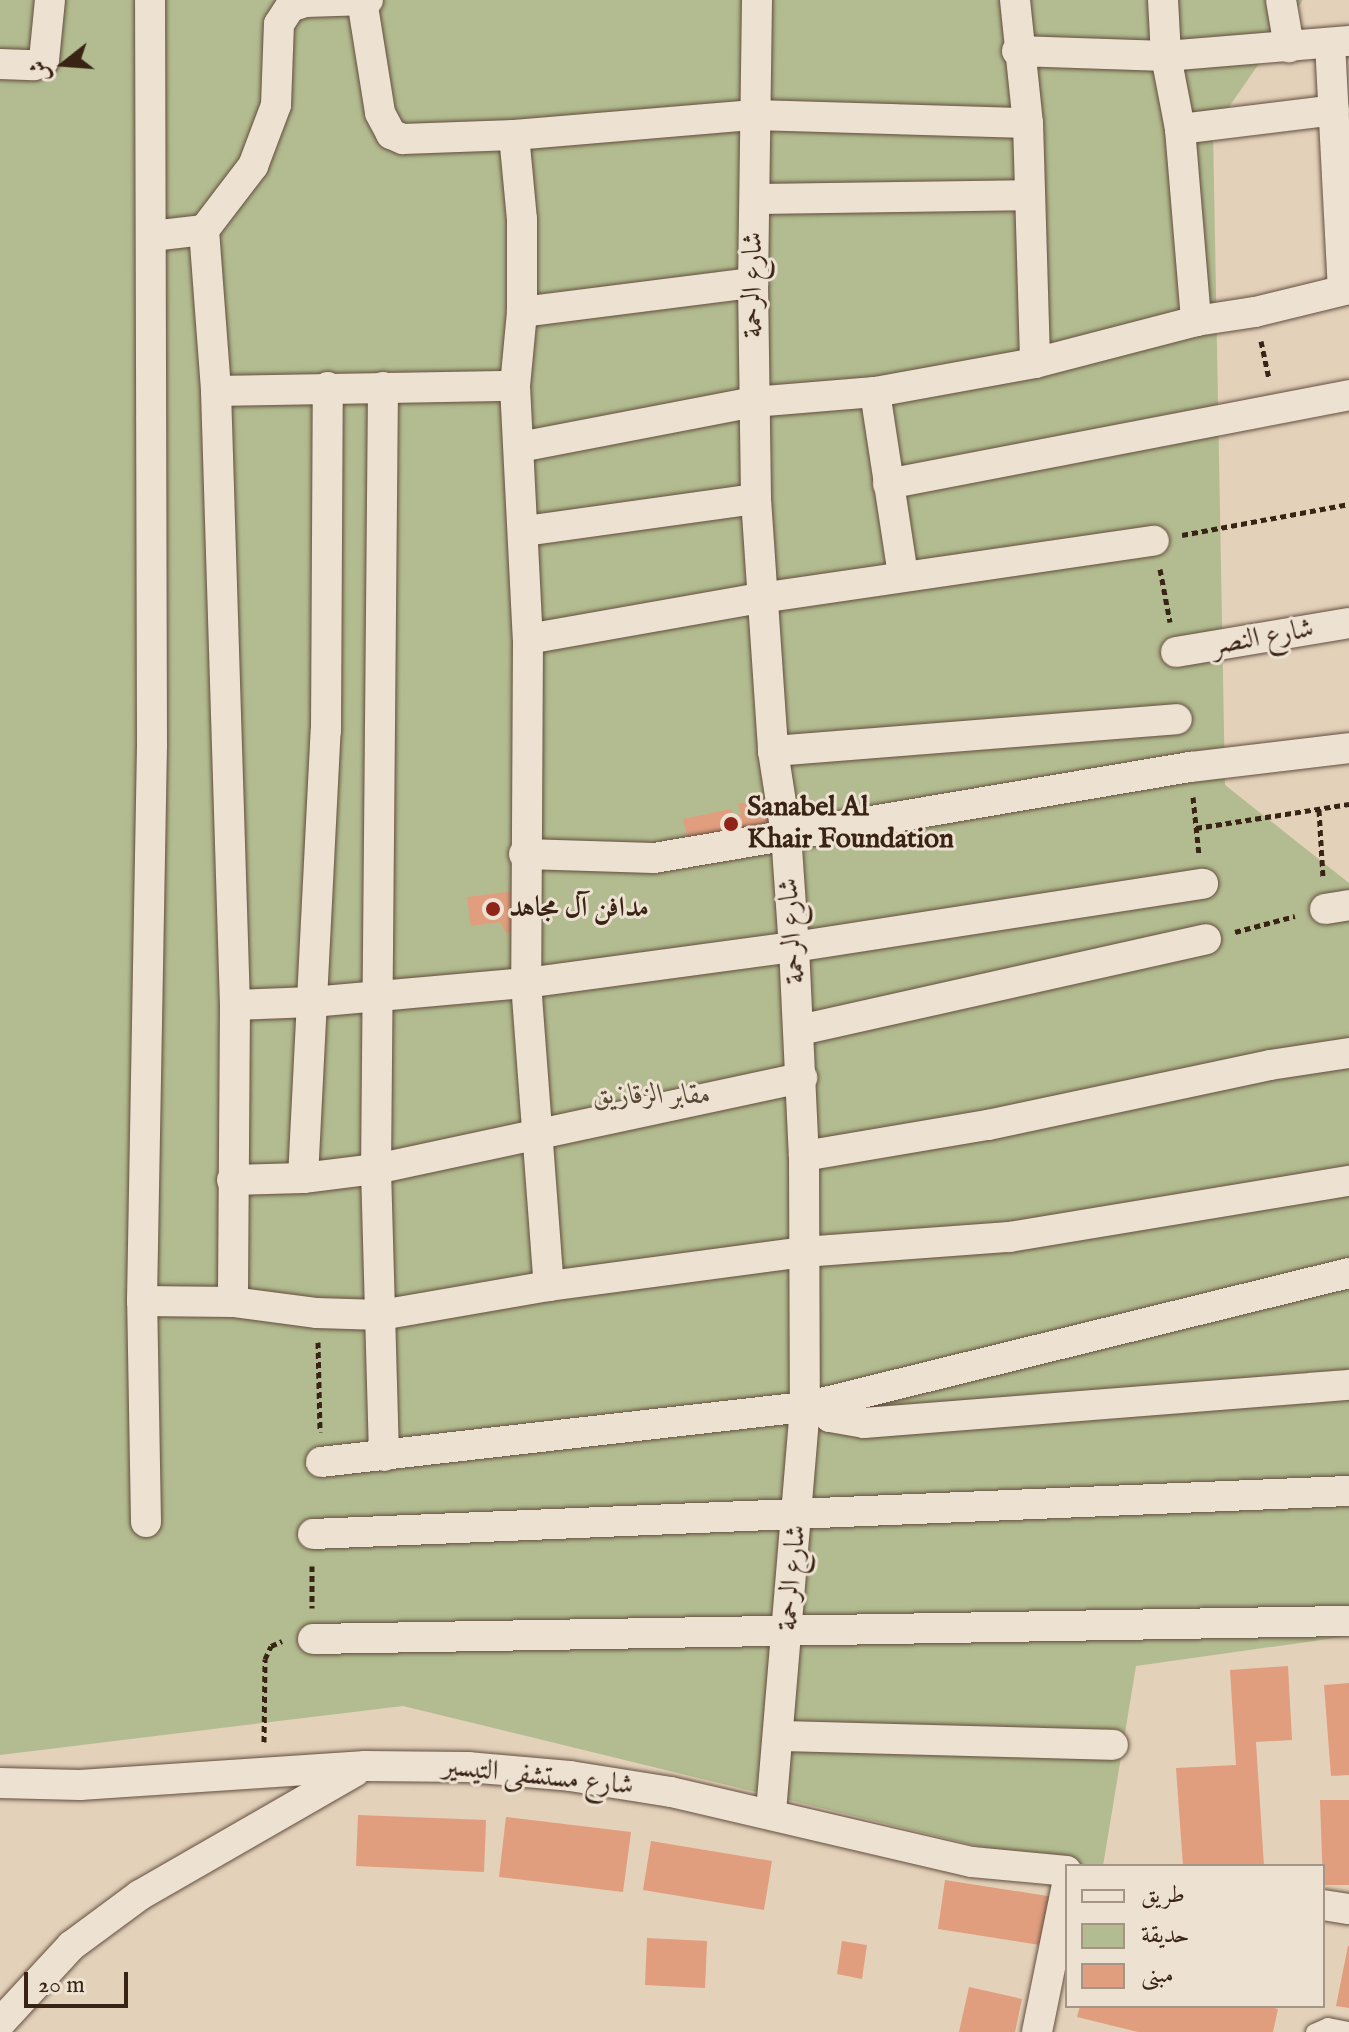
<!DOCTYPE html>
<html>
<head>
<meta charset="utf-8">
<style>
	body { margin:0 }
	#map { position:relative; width:1349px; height:2032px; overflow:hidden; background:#e3d1ba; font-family:"IM FELL English",Amiri,serif }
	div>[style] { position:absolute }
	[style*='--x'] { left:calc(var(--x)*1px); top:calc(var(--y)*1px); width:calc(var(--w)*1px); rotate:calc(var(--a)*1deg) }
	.green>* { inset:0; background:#b3bc90 }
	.building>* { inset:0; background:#e09e7e }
	.path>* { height:5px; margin-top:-2.5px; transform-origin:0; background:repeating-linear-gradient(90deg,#382314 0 6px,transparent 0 10px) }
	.roads { filter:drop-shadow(0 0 2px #634e3e) drop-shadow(0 0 2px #634e3e) }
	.service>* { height:16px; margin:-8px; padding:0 8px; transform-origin:8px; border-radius:8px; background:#ede1d2 }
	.minor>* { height:30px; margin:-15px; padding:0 15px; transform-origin:15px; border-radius:15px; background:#ede1d2 }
	.dots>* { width:22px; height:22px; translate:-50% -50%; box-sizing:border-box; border:4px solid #ede1d2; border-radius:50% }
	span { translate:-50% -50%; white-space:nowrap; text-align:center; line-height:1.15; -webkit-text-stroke:6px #ede1d2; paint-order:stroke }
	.street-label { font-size:28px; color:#382314 }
	.poi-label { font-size:28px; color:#382314; font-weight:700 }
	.left { translate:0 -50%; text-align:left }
	.park-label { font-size:28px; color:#574933; font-style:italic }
	.legend { position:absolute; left:1065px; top:1864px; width:260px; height:144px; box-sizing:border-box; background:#ede1d2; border:2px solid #a59586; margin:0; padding:10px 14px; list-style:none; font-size:24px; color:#382314 }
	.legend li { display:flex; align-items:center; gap:16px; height:40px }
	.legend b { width:40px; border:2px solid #a59586 }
	.north { position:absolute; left:24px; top:24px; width:80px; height:80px; -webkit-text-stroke:6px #ede1d2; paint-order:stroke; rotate:253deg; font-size:22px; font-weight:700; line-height:32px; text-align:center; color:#382314 }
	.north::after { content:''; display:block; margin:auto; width:28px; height:36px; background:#382314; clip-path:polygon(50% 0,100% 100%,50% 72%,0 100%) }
	.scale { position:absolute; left:24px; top:1972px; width:104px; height:36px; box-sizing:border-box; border:4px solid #382314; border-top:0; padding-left:10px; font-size:24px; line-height:28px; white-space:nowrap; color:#382314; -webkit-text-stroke:6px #ede1d2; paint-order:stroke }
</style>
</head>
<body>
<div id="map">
	<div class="green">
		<i style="clip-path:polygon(0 0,1303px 0,1213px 130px,1225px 785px,1349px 883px,1349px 1636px,1136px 1666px,1103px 1866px,1067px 1868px,403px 1706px,0 1755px)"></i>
	</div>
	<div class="building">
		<i style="clip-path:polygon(772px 797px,780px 828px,690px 849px,683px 819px,731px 809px,733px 816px,741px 814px,738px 804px)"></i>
		<i style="clip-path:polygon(514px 891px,520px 931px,506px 933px,500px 922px,471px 926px,467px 897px)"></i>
		<i style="clip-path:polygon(1288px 1666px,1292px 1740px,1256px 1742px,1264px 1866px,1183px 1866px,1176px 1768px,1236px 1765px,1230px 1670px)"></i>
		<i style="clip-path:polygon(1349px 1683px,1349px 1775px,1331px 1776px,1324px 1685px)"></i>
		<i style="clip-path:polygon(1320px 1800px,1349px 1800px,1349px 1885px,1323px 1885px)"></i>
		<i style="clip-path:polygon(358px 1815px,486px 1820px,484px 1872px,356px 1866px)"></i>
		<i style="clip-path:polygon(506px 1817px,631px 1832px,623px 1892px,499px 1877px)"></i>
		<i style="clip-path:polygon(651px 1841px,772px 1861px,764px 1910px,643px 1890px)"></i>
		<i style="clip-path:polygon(945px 1880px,1054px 1897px,1046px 1946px,938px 1929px)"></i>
		<i style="clip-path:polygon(647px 1938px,707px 1941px,705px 1988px,645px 1985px)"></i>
		<i style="clip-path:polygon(842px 1941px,867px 1945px,862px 1979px,837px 1974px)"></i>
		<i style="clip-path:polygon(1348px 1946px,1349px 1946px,1349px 2008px,1336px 2006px)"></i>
		<i style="clip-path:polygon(969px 1987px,1022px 1999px,1015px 2032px,959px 2032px)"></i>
		<i style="clip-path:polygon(1080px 2006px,1266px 2006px,1278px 2009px,1273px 2032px,1138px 2032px,1077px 2017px)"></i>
	</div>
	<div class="path">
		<i style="--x:1261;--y:341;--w:38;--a:78"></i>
		<i style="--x:1182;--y:535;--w:170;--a:-10.5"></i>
		<i style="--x:1160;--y:569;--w:54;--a:79.3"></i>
		<i style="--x:1193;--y:797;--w:58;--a:84.1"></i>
		<i style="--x:1319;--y:810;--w:67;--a:86.6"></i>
		<i style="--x:1196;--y:828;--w:155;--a:-8.9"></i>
		<i style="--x:1235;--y:932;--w:62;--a:-14.9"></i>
		<i style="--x:318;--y:1342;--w:90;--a:88.7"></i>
		<i style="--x:312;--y:1566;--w:42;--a:90"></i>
		<i style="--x:264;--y:1742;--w:83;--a:-89.3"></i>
		<i style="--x:265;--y:1659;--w:14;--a:-65"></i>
		<i style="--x:271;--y:1646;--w:12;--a:-24"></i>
	</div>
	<div class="roads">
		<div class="service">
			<i style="--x:1314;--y:2032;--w:15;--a:-23"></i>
			<i style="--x:1328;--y:2026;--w:21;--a:11"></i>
		</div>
		<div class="minor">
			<i style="--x:362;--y:0;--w:114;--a:80.9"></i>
			<i style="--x:380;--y:113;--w:24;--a:62"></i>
			<i style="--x:391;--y:134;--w:13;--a:23"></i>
			<i style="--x:403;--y:139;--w:111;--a:-2.1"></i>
			<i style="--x:514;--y:135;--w:241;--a:-4.8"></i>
			<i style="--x:754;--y:115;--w:274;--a:1.7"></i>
			<i style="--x:757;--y:0;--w:283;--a:90.8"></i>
			<i style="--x:753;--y:283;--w:216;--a:89.2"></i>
			<i style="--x:756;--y:499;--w:253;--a:86.1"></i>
			<i style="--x:773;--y:751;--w:84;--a:81.1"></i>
			<i style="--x:786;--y:834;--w:113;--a:86"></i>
			<i style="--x:794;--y:947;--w:209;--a:87.3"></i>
			<i style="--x:804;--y:1156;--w:251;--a:89.8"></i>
			<i style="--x:805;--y:1407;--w:409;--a:94.8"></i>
			<i style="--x:1015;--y:0;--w:124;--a:84"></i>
			<i style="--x:1028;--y:123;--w:240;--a:88.3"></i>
			<i style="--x:1163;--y:0;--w:56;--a:86.9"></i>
			<i style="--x:1166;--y:56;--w:74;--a:79.1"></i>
			<i style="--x:1180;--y:129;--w:193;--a:85.2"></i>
			<i style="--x:1281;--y:0;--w:48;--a:80.3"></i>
			<i style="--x:1330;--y:43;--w:247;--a:87"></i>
			<i style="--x:1017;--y:51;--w:149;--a:1.9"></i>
			<i style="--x:1166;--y:56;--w:184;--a:-4.7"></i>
			<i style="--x:0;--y:64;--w:34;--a:2"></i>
			<i style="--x:34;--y:65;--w:11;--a:-27"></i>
			<i style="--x:44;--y:60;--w:60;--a:-84.3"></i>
			<i style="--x:1180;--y:129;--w:155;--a:-7"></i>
			<i style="--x:514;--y:135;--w:84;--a:84.6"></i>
			<i style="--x:522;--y:219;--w:93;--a:90"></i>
			<i style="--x:522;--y:312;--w:74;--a:95.4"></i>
			<i style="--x:515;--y:386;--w:253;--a:87.1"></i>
			<i style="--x:528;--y:639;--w:344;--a:90.3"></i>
			<i style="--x:526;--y:983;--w:304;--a:85.7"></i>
			<i style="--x:755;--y:199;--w:272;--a:-0.8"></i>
			<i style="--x:204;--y:230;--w:161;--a:85.7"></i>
			<i style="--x:216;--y:391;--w:614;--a:88.23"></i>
			<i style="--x:235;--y:1005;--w:297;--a:90.4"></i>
			<i style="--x:152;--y:236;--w:52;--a:-6.6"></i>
			<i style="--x:204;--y:230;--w:81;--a:-52.6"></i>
			<i style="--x:253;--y:166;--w:65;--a:-69.3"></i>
			<i style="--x:276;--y:105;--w:81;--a:-87.9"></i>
			<i style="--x:279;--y:24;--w:20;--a:-57"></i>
			<i style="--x:290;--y:7;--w:16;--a:-18"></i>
			<i style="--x:305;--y:2;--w:63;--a:-1.8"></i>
			<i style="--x:522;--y:312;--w:233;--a:-7.2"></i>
			<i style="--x:383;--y:387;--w:782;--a:90.51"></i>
			<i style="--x:376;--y:1169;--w:287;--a:88.4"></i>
			<i style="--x:216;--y:391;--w:299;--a:-1"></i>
			<i style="--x:875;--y:392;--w:186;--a:81.3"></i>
			<i style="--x:520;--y:447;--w:237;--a:-10.9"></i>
			<i style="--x:753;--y:402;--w:122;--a:-4.7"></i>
			<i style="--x:875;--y:392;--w:163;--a:-10.3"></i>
			<i style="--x:1035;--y:363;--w:166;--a:-14.6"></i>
			<i style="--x:1196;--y:321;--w:60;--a:-8.7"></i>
			<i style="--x:1255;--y:312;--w:97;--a:-13.7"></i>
			<i style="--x:888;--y:484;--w:470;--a:-10.9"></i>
			<i style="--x:525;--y:531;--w:233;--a:-7.9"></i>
			<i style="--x:528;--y:639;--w:237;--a:-10"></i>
			<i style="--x:761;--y:598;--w:397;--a:-8.3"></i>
			<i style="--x:1176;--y:652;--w:175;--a:-9.5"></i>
			<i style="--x:773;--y:751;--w:405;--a:-4.5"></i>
			<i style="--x:524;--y:854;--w:130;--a:1.8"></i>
			<i style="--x:654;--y:858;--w:544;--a:-9.64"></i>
			<i style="--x:1190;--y:767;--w:160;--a:-6.8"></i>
			<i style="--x:1325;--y:909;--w:24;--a:-9"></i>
			<i style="--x:235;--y:1005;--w:77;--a:-2.2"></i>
			<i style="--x:312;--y:1002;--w:215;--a:-5.1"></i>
			<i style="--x:526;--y:983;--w:270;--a:-7.7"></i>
			<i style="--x:794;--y:947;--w:414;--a:-8.8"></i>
			<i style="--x:800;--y:1030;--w:416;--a:-12.6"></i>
			<i style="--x:804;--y:1156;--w:187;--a:-9.6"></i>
			<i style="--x:988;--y:1125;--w:288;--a:-12"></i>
			<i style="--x:1270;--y:1065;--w:80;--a:-8.6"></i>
			<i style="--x:303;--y:1178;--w:448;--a:-87.1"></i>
			<i style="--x:326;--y:731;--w:344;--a:-89.7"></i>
			<i style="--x:232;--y:1180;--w:71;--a:-1.6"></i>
			<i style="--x:303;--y:1178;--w:74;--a:-7"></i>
			<i style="--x:376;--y:1169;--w:436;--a:-12.1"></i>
			<i style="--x:142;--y:1301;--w:91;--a:0.6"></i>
			<i style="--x:233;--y:1302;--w:85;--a:7.5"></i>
			<i style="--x:317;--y:1313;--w:64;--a:1.8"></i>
			<i style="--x:381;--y:1315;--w:170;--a:-9.8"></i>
			<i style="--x:549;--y:1286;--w:256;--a:-7.6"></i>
			<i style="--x:803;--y:1252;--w:207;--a:-4.2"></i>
			<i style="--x:1009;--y:1237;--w:345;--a:-9.4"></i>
			<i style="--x:819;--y:1404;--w:17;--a:50"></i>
			<i style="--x:830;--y:1417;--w:35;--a:10"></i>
			<i style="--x:864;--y:1423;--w:486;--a:-4.5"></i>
			<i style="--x:321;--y:1462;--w:487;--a:-6.5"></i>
			<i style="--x:805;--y:1407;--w:560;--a:-13.84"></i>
			<i style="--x:146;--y:1522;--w:221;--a:-91"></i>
			<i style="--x:142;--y:1301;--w:556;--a:-88.97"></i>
			<i style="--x:152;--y:745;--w:745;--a:-90.15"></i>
			<i style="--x:313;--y:1534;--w:1037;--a:-2.38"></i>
			<i style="--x:313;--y:1639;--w:1036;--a:-1"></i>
			<i style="--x:779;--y:1736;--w:334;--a:1.5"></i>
			<i style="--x:0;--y:1783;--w:80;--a:1.4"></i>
			<i style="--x:80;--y:1785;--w:286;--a:-3.8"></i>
			<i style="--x:365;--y:1766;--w:103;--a:0.6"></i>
			<i style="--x:468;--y:1767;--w:102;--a:5"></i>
			<i style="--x:570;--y:1776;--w:102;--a:9"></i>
			<i style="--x:671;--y:1792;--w:309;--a:13.1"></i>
			<i style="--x:972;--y:1862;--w:95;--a:5.4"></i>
			<i style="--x:1323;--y:1905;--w:26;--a:9"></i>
			<i style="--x:0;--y:2023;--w:105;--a:-47.3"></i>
			<i style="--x:71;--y:1946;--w:86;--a:-36.5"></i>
			<i style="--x:140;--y:1895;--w:249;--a:-29.9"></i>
			<i style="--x:1037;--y:2032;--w:151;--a:-78.5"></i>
		</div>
	</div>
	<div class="dots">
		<i style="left:731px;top:824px;background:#8f2418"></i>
		<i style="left:493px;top:909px;background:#8f2418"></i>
	</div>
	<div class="street-label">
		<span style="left:754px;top:285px;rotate:-90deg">شارع الرحمة</span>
		<span style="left:1263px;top:638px;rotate:-10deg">شارع النصر</span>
		<span style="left:793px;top:931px;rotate:-94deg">شارع الرحمة</span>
		<span style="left:793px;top:1578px;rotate:-85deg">شارع الرحمة</span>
		<span style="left:538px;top:1777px;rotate:6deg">شارع مستشفى التيسير</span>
	</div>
	<div class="poi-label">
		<span class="left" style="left:747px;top:824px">Sanabel Al<br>Khair Foundation</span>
		<span class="left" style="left:509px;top:909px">مدافن آل مجاهد</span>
	</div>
	<div class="park-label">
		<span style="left:652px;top:1096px">مقابر الزقازيق</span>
	</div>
	<ul class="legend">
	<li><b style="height:10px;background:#ede1d2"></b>طريق</li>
	<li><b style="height:22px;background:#b3bc90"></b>حديقة</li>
	<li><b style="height:22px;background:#e09e7e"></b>مبنى</li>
	</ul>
	<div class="north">ش</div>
	<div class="scale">20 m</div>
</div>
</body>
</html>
